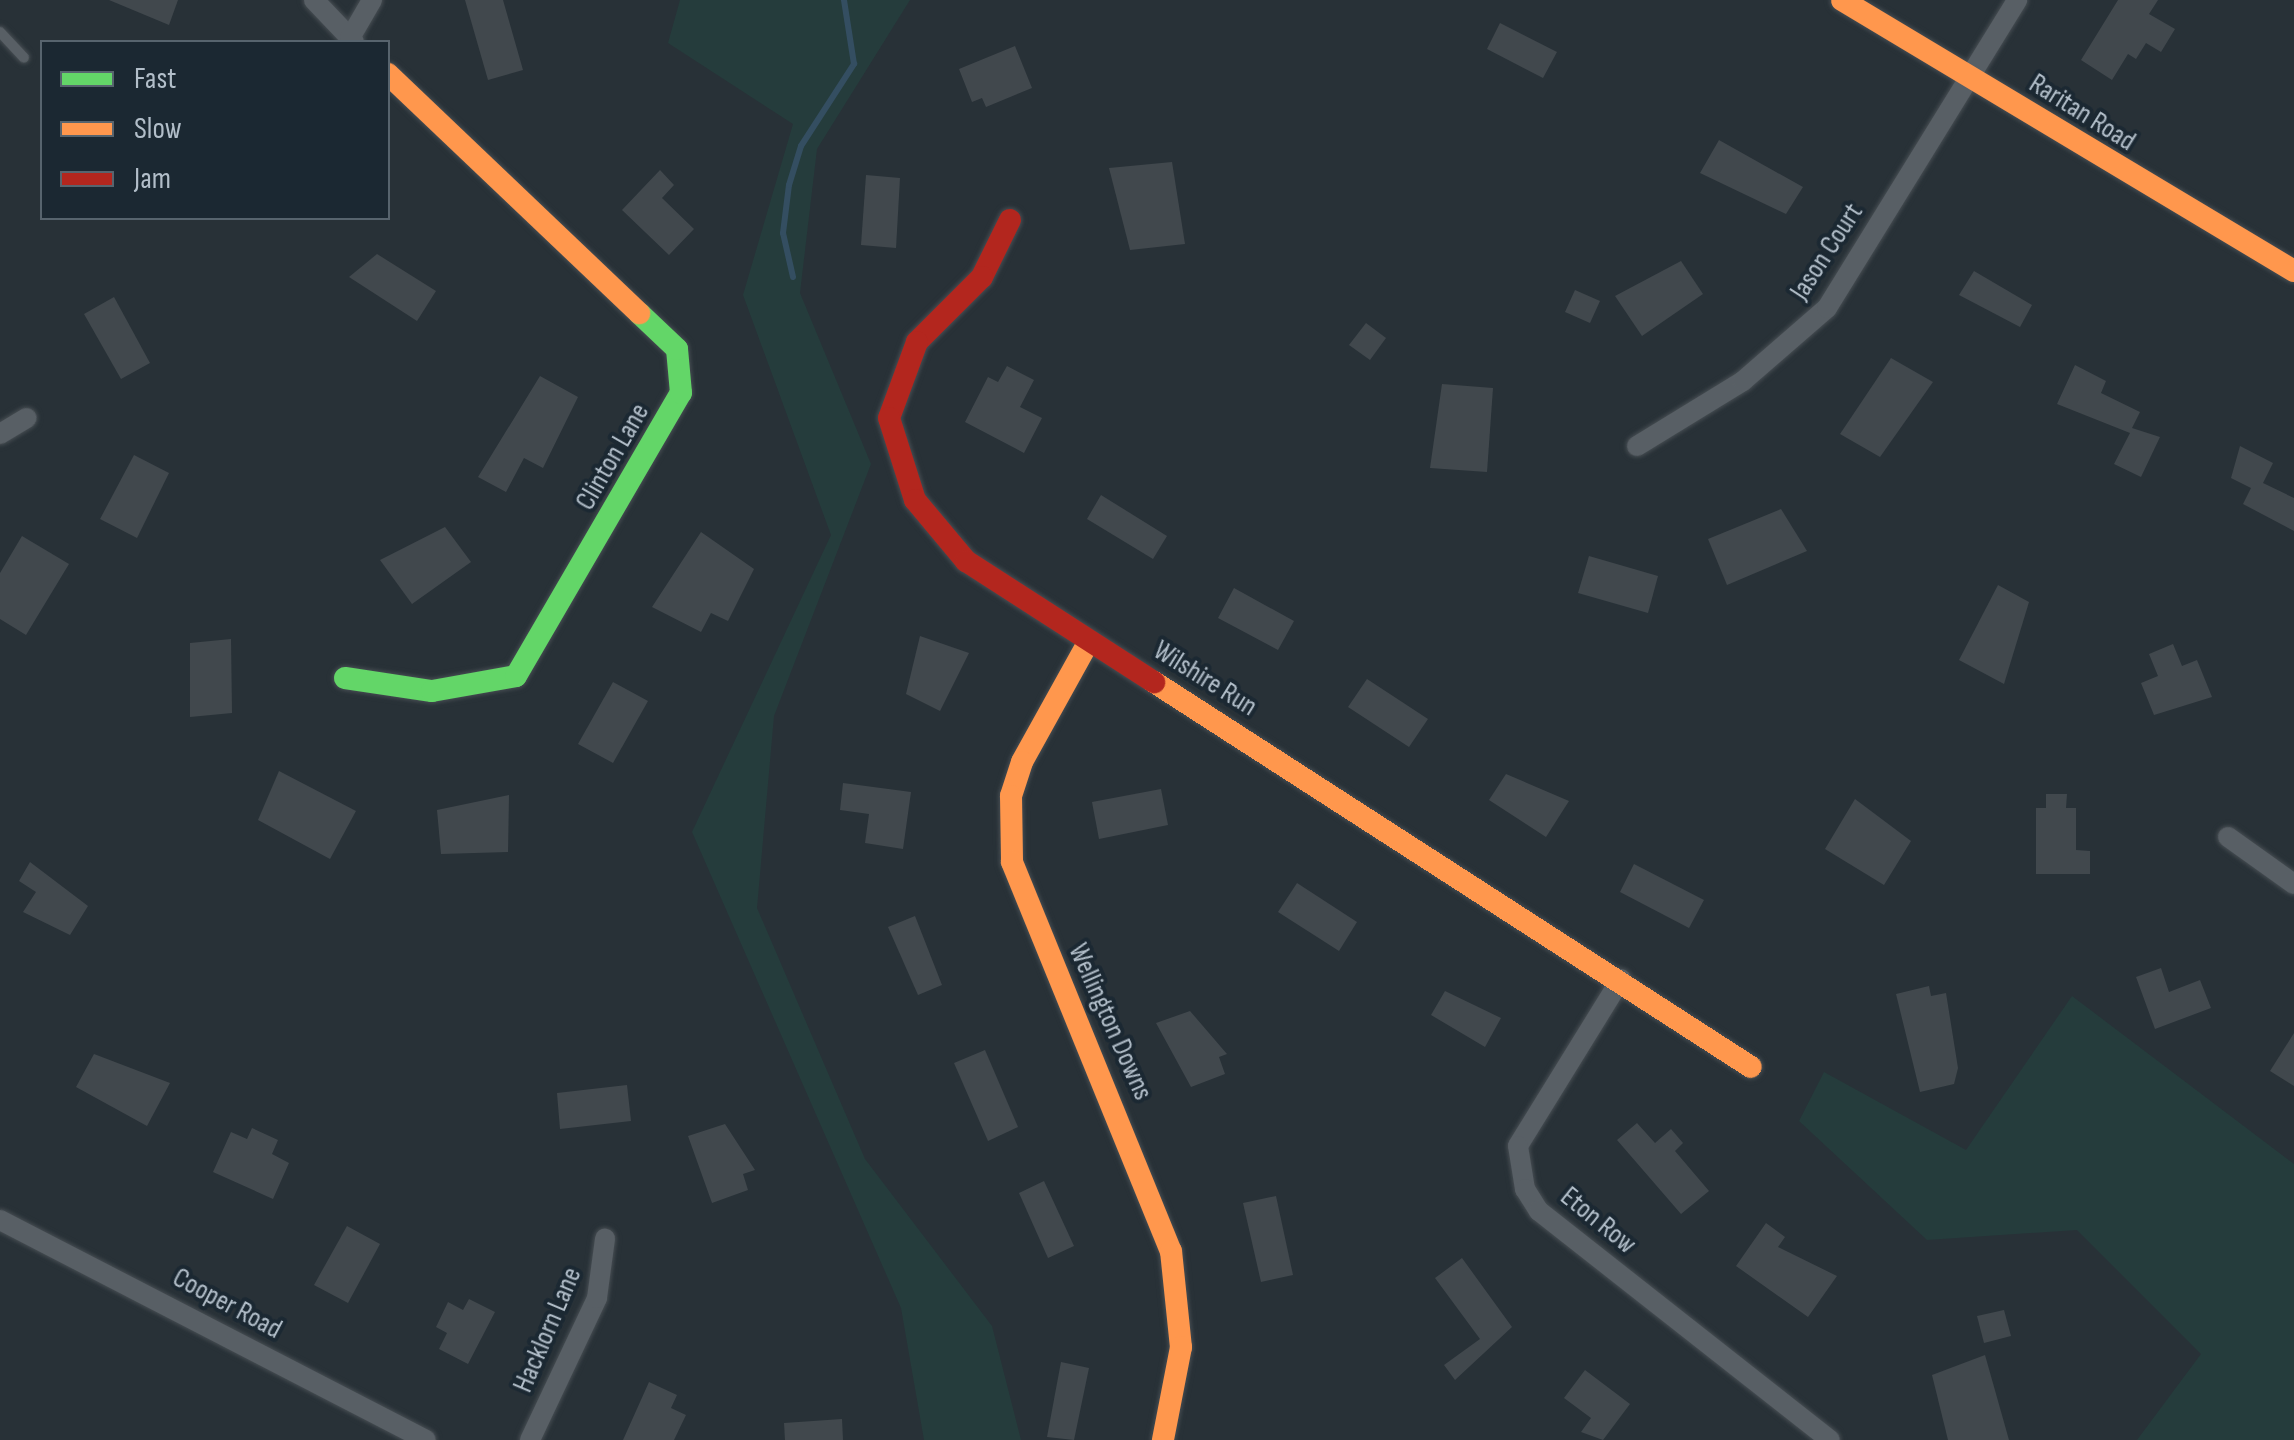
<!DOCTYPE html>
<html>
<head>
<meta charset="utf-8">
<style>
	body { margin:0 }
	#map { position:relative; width:2294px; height:1440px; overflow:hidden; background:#283137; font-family:"Sofia Sans Condensed",sans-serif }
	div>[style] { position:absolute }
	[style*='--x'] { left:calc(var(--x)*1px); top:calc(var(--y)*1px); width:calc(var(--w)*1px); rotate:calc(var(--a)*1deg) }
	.green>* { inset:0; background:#253c3c }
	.stream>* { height:6px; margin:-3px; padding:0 3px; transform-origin:3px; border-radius:3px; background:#344e61 }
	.building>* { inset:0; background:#41484d }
	.roads { filter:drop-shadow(0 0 2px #464d52) drop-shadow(0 0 2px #464d52) }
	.lane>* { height:10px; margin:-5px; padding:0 5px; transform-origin:5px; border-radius:5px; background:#585f65 }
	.street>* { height:20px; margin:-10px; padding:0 10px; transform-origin:10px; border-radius:10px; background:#585f65 }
	.fast>* { height:22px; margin:-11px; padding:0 11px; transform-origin:11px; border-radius:11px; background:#63d668 }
	.slow>* { height:22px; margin:-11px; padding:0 11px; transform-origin:11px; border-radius:11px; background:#ff974d }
	.jam>* { height:22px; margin:-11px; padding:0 11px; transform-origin:11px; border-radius:11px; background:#b3261e }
	span { translate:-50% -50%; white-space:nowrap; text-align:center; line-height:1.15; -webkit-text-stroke:8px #1b2832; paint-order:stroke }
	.street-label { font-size:28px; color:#b2bec9 }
	.legend { position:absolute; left:40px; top:40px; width:350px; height:180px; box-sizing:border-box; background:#1b2832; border:2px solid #57646e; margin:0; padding:12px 18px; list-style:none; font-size:30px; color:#b2bec9 }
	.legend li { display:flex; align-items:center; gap:20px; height:50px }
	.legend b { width:50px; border:2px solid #57646e }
</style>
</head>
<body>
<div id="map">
	<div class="green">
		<i style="clip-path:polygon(680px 0,910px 0,817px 149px,800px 293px,871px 464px,774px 716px,757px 908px,865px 1159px,992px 1326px,1021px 1440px,924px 1440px,901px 1308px,692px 832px,831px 535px,743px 295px,793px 124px,668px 43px)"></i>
		<i style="clip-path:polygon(2072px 996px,2294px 1164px,2294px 1440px,2137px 1440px,2201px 1354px,2077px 1230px,1927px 1240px,1799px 1121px,1824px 1072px,1966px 1150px)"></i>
	</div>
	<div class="stream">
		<i style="--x:793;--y:277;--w:45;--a:-102.8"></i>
		<i style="--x:783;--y:233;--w:48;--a:-82.9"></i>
		<i style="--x:789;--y:185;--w:41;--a:-72.9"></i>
		<i style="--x:801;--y:146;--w:98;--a:-57.1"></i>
		<i style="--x:854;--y:64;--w:65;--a:-98.9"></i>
	</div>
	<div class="building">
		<i style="clip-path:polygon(109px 0,178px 0,169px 25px)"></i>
		<i style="clip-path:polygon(465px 0,503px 0,523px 70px,488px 80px)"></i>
		<i style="clip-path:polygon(2118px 0,2158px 0,2149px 14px,2175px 29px,2161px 52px,2146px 43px,2136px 59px,2128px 54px,2112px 80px,2081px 60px)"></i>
		<i style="clip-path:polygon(1500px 23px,1557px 52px,1543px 78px,1487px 49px)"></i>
		<i style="clip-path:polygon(1015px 46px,1032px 88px,986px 107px,982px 98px,972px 102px,959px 69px)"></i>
		<i style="clip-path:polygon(1719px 140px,1803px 187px,1786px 214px,1700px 173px)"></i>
		<i style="clip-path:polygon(1172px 162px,1185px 244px,1130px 250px,1109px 168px)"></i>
		<i style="clip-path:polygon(660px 170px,674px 185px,662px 198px,694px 229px,669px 255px,622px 210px)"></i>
		<i style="clip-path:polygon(866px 175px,900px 178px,896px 248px,861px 245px)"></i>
		<i style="clip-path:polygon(377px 254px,436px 291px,417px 321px,349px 277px)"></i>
		<i style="clip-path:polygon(1681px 261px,1703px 294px,1642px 336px,1615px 296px)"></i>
		<i style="clip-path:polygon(1974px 271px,2032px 305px,2020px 327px,1959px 295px)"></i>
		<i style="clip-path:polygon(1575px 290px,1600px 301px,1590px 323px,1565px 312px)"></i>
		<i style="clip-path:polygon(114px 297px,150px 363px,121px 379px,84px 314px)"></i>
		<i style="clip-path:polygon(1366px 323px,1386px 338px,1370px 360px,1349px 345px)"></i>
		<i style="clip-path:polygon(1891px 358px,1933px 382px,1880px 457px,1840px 434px)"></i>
		<i style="clip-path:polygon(2075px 365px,2106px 381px,2101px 393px,2140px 412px,2132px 428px,2160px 437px,2141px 477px,2114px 464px,2130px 433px,2057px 404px)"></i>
		<i style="clip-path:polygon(1007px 366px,1034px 380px,1020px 407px,1042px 418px,1024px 453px,965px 422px,988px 377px,998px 382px)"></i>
		<i style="clip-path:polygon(540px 376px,578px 397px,543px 468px,524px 458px,506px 492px,478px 477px)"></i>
		<i style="clip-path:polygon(1442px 384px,1493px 388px,1487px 472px,1430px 468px)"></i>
		<i style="clip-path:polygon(2240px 446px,2273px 463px,2263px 483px,2294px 498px,2294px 531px,2243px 504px,2251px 488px,2231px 478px)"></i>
		<i style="clip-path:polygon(134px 455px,169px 473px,137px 538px,100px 519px)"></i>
		<i style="clip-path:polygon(1101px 495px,1167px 536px,1153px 559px,1087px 519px)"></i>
		<i style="clip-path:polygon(1781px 509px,1807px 551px,1727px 585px,1708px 539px)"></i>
		<i style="clip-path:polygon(445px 527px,471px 562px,412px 604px,380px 560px)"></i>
		<i style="clip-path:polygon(701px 532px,754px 569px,728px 621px,711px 613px,701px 632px,652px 607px)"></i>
		<i style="clip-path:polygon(22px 536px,69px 564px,26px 635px,0 619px,0 573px)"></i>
		<i style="clip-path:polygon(1589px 556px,1658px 576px,1648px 613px,1578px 593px)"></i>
		<i style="clip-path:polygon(1998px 585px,2029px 602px,2004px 684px,1959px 660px)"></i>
		<i style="clip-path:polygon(1234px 588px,1294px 621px,1278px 650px,1218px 618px)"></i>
		<i style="clip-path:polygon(920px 636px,969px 653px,940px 711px,906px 694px)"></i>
		<i style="clip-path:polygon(231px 639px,232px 713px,190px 717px,190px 643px)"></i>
		<i style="clip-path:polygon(2173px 644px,2182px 666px,2197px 660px,2212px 697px,2154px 715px,2141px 683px,2158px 676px,2149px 654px)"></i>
		<i style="clip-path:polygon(1367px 679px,1428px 719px,1409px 747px,1348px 707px)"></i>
		<i style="clip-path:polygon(613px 682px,648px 701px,613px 763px,578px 744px)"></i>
		<i style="clip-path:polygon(279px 771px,356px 811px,330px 859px,258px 820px)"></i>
		<i style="clip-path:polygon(1506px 774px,1569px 801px,1546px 837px,1489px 800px)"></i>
		<i style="clip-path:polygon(843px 783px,911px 792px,903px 849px,865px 843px,869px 814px,840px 810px)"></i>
		<i style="clip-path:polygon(1161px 789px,1168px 825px,1099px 839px,1092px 802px)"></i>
		<i style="clip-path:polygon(2046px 794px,2067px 794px,2066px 808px,2076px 808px,2076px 850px,2090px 851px,2090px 874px,2036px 874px,2036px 808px,2046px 808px)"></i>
		<i style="clip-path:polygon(509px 795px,508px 852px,441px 854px,437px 810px)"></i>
		<i style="clip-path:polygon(1855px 799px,1911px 841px,1884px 885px,1825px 849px)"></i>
		<i style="clip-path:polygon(30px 862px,88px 906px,70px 935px,23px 912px,36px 892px,19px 881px)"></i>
		<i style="clip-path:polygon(1634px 864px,1704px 900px,1689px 928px,1620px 892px)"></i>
		<i style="clip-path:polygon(1297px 883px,1357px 922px,1339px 951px,1278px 912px)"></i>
		<i style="clip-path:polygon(915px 916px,942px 985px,918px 995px,888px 927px)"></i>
		<i style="clip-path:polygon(2161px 968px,2169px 992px,2200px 980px,2211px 1008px,2155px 1029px,2136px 977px)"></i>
		<i style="clip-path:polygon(1929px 986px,1931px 996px,1946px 993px,1958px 1068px,1954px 1084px,1920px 1092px,1896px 994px)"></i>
		<i style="clip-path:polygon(1445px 991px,1501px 1018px,1485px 1047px,1431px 1015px)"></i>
		<i style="clip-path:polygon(1190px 1011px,1227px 1054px,1219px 1057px,1225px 1074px,1191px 1087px,1156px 1023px)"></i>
		<i style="clip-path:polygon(2294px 1033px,2294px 1086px,2270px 1071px)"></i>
		<i style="clip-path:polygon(985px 1050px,1018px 1127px,988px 1141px,954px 1063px)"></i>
		<i style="clip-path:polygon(94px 1054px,170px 1083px,147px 1126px,76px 1087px)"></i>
		<i style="clip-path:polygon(627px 1085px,631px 1121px,560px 1129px,557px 1093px)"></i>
		<i style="clip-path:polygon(1637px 1123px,1655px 1143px,1671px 1129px,1683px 1143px,1675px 1151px,1709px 1191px,1681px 1214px,1617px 1140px)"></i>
		<i style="clip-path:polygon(725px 1124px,755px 1170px,743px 1174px,748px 1190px,712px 1203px,688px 1136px)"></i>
		<i style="clip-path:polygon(252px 1128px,278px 1140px,272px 1154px,289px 1163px,273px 1199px,213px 1172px,231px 1132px,247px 1139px)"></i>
		<i style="clip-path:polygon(1044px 1181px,1074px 1246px,1048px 1258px,1019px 1193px)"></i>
		<i style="clip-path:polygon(1276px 1196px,1293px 1275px,1261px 1282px,1243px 1203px)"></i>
		<i style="clip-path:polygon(1766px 1223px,1785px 1237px,1778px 1247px,1837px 1276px,1808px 1317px,1736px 1266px)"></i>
		<i style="clip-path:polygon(347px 1226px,380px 1244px,348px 1303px,314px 1285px)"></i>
		<i style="clip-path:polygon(1462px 1258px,1512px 1327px,1455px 1380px,1444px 1365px,1480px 1339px,1435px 1278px)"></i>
		<i style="clip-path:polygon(469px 1299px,495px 1312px,468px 1364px,439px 1349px,447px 1333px,436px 1327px,448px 1302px,463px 1310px)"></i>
		<i style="clip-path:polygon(2004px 1310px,2011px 1336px,1984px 1343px,1977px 1316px)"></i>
		<i style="clip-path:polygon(1985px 1355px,2009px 1440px,1948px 1440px,1932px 1375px)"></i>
		<i style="clip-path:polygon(1061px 1362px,1089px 1368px,1074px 1440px,1047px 1437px)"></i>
		<i style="clip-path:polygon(1585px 1370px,1630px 1404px,1603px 1440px,1581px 1432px,1591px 1418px,1564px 1398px)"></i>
		<i style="clip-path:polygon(649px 1382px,677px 1395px,671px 1408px,686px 1415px,674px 1440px,623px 1440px)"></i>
		<i style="clip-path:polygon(842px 1419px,843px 1440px,785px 1440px,784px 1423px)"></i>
	</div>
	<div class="roads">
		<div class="lane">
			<i style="--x:0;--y:32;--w:35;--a:47"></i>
		</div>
		<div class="street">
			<i style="--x:314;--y:0;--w:58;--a:46.4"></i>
			<i style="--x:350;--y:38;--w:44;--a:-59.9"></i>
			<i style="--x:0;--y:434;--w:31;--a:-31"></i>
			<i style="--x:1637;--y:446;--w:124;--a:-31.5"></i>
			<i style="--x:1743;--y:381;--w:111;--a:-41"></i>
			<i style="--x:1827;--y:308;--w:362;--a:-58.3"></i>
			<i style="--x:2228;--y:837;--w:81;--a:35.5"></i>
			<i style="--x:1621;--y:979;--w:196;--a:121.7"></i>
			<i style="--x:1518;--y:1146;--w:44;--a:80.8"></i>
			<i style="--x:1525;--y:1189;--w:26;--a:58"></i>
			<i style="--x:1539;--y:1211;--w:370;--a:38.2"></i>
			<i style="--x:0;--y:1220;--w:479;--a:27.3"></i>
			<i style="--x:530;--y:1440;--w:157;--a:-64.7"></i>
			<i style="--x:597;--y:1298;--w:60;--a:-82.3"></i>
		</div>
		<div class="fast">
			<i style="--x:345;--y:678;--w:88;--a:8.5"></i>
			<i style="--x:432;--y:691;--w:85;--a:-10.1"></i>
			<i style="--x:516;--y:676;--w:328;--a:-59.8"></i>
			<i style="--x:681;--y:393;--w:44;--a:-95.2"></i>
			<i style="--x:677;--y:349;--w:52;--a:-136.5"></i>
		</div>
		<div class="slow">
			<i style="--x:1842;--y:0;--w:527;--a:30.95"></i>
			<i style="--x:388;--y:74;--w:347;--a:43.6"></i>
			<i style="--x:1089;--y:641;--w:138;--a:119"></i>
			<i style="--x:1022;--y:762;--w:36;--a:108"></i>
			<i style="--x:1011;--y:796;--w:66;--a:89.1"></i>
			<i style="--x:1012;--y:862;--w:420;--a:67.8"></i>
			<i style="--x:1171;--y:1251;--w:97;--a:84.1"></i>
			<i style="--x:1181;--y:1347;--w:95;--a:101"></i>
			<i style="--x:1154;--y:682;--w:710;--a:32.82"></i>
		</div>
		<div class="jam">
			<i style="--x:1010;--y:220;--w:64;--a:116.2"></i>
			<i style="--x:982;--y:277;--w:92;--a:135"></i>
			<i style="--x:917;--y:342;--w:81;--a:110.2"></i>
			<i style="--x:889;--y:418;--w:86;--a:72.4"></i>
			<i style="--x:915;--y:500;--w:80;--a:50.1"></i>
			<i style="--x:966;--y:561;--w:224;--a:32.8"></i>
		</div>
	</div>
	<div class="street-label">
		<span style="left:2082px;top:113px;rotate:32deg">Raritan Road</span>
		<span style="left:1827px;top:252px;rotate:-57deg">Jason Court</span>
		<span style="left:613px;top:457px;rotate:-60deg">Clinton Lane</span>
		<span style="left:1205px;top:679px;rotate:32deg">Wilshire Run</span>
		<span style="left:1110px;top:1022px;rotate:66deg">Wellington Downs</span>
		<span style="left:1598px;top:1221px;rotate:39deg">Eton Row</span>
		<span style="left:227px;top:1304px;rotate:28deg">Cooper Road</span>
		<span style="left:548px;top:1330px;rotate:-67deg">Hacklorn Lane</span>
	</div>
	<ul class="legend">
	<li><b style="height:12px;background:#63d668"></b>Fast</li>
	<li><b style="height:12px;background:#ff974d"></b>Slow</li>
	<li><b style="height:12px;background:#b3261e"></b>Jam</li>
	</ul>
</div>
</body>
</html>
